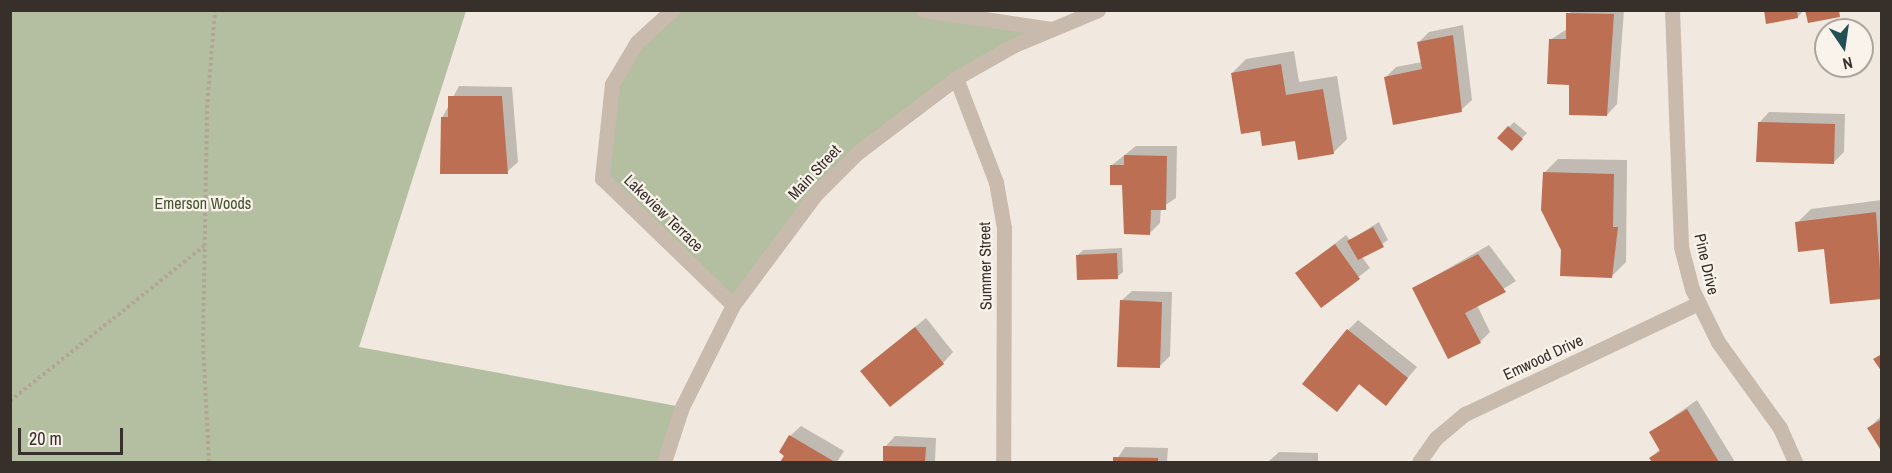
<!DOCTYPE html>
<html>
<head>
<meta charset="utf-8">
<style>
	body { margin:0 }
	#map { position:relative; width:1892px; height:473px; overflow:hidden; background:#f1e9df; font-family:"Archivo Narrow",sans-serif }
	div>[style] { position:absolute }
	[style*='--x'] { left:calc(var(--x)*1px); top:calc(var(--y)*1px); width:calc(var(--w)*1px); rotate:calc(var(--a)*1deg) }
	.green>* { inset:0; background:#b3bfa0 }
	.shadow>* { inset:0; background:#0003 }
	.building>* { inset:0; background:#bc6f52 }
	.path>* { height:4px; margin-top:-2px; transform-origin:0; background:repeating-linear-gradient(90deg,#b4a496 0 3px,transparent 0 6px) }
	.minor>* { height:15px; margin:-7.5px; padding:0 7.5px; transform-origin:7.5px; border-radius:7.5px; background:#c8baac }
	span { translate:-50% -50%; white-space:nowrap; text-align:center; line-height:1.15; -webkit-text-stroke:4.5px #f9f3eb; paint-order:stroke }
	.street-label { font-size:16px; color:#372f2a }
	.park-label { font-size:16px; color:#455330 }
	.frame { position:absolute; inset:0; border:12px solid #372f2a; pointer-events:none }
	.north { position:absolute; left:1814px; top:18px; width:60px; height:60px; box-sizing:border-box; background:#f9f3eb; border:2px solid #aba59e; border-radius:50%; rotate:167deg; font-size:16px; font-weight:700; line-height:24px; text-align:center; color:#372f2a }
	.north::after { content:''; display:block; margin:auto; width:21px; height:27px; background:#235055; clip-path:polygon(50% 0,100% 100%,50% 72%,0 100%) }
	.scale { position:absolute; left:18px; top:428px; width:105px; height:27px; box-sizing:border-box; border:3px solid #372f2a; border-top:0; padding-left:8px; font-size:18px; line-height:21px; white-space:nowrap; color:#372f2a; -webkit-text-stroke:4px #f9f3eb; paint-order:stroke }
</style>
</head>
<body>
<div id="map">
	<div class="green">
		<i style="clip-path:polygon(923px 10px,1051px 29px,1014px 45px,857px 153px,733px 305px,602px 179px,612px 84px,672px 11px)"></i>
		<i style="clip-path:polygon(10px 11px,466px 11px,359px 347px,682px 407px,667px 462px,11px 462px)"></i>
	</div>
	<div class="shadow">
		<i style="clip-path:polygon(1571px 10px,1624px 10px,1617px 104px,1607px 115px,1571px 83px,1550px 40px,1567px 29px)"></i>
		<i style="clip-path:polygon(1765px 10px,1804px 10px,1798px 17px)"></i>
		<i style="clip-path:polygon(1463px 25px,1472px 100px,1461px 110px,1386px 77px,1396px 67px,1422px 62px,1418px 43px,1429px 32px)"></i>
		<i style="clip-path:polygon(1294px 51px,1299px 82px,1337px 76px,1347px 139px,1333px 153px,1261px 129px,1232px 73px,1246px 59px)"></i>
		<i style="clip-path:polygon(459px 86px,512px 87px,518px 162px,507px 172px,442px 118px)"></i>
		<i style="clip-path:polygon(1769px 112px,1845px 114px,1844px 152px,1833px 163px,1759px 123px)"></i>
		<i style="clip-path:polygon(1514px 122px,1527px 133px,1512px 149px,1509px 127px)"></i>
		<i style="clip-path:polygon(1136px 146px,1177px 146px,1176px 198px,1161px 208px,1160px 223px,1150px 233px,1112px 165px)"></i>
		<i style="clip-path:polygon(1558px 159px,1627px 160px,1626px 262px,1612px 276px,1562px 249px,1544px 173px)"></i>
		<i style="clip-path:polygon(1882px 200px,1882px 297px,1797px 223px,1811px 209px)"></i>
		<i style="clip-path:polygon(1379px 222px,1388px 240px,1362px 257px,1370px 268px,1321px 306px,1297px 273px,1346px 235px,1350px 240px)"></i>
		<i style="clip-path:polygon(1489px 245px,1516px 281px,1477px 305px,1490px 332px,1480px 342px,1414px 288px)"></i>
		<i style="clip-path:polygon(1122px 248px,1123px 272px,1117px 277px,1078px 255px,1083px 250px)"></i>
		<i style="clip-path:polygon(1132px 291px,1172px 292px,1170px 356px,1160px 366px,1121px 301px)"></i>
		<i style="clip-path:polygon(926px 318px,953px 352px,943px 363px,873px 361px)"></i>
		<i style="clip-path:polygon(1358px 320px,1417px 367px,1386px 404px,1360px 383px,1337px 410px,1348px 330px)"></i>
		<i style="clip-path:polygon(1697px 400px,1735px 462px,1653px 462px,1651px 458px,1660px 449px,1650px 433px)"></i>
		<i style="clip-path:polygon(1882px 415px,1882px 449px,1868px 429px)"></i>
		<i style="clip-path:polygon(801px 426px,844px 451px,837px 462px,782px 462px,790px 436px)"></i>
		<i style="clip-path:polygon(895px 436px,936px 438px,935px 462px,884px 462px,885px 447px)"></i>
		<i style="clip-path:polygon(1125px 447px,1168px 448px,1167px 462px,1115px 462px)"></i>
		<i style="clip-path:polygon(1279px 452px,1318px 453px,1318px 462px,1268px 462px)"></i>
	</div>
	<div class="building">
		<i style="clip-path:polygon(1764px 10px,1797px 10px,1798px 18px,1766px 24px)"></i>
		<i style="clip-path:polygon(1805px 10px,1839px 10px,1840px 17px,1808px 23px)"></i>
		<i style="clip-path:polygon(1566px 13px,1614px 14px,1607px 116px,1569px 115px,1569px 85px,1547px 84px,1549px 39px,1566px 39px)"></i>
		<i style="clip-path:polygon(1453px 35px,1462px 112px,1393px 125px,1384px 77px,1422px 69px,1417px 42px)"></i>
		<i style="clip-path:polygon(1281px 64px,1286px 95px,1323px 89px,1334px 154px,1298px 160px,1295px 141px,1262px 146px,1260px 131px,1241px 134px,1231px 73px)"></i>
		<i style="clip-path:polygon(448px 96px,502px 96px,508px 174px,440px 174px,441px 117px,448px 117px)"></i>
		<i style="clip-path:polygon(1758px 122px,1835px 124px,1834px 164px,1756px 162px)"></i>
		<i style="clip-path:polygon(1508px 126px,1523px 139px,1512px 151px,1497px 138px)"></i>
		<i style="clip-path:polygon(1124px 155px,1167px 156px,1166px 210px,1151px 210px,1150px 235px,1124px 234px,1122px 185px,1110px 185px,1110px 165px,1124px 165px)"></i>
		<i style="clip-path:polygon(1543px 172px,1614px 174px,1613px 227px,1618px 227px,1612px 278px,1560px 276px,1561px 250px,1541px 210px)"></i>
		<i style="clip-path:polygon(1876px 212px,1882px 299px,1830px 304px,1824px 249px,1798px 252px,1795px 222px)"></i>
		<i style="clip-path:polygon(1373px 227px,1384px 247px,1358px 260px,1347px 241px)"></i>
		<i style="clip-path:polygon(1335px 244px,1360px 279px,1321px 308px,1295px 273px)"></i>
		<i style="clip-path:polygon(1117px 253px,1118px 279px,1077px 280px,1076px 255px)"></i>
		<i style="clip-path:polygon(1478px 254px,1506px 292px,1465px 313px,1481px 343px,1448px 359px,1412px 288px)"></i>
		<i style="clip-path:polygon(1120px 300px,1162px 302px,1160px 368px,1117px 367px)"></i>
		<i style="clip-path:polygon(915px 327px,944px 364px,890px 407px,860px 371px)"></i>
		<i style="clip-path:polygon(1347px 329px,1408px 378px,1386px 406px,1359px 384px,1337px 412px,1302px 384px)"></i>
		<i style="clip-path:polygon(1882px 354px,1882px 372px,1873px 359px)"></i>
		<i style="clip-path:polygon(1687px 409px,1719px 462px,1652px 462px,1649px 458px,1660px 451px,1649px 432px)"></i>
		<i style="clip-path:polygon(1882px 419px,1882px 452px,1867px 428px)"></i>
		<i style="clip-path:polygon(789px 435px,835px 462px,780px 462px,784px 456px,779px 452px)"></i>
		<i style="clip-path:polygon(883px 446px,926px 447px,925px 462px,883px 462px)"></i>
		<i style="clip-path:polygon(1113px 457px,1158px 458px,1158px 462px,1113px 462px)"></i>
	</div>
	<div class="path">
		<i style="--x:10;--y:401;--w:248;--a:-38.6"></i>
		<i style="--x:209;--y:462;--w:120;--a:-92.9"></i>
		<i style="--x:203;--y:342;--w:234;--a:-89"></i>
		<i style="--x:207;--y:108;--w:98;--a:-85.3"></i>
	</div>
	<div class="minor">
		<i style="--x:672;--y:10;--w:47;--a:137.6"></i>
		<i style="--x:637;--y:42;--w:49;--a:120.8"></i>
		<i style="--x:612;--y:84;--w:95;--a:96.1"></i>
		<i style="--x:602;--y:178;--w:182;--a:44.1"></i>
		<i style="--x:923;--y:10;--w:129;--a:8.4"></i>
		<i style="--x:1672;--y:10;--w:237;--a:87.8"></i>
		<i style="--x:1681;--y:247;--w:43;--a:75.3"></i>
		<i style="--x:1692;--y:289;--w:59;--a:63.9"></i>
		<i style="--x:1718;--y:342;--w:106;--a:54.2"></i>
		<i style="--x:1780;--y:428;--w:37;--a:66"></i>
		<i style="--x:956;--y:78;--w:111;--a:69"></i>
		<i style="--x:996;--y:182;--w:47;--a:80.1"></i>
		<i style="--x:1004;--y:228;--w:234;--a:90.2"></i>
		<i style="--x:664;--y:462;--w:58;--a:-71.9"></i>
		<i style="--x:682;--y:407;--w:114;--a:-63.4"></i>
		<i style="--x:733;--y:305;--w:137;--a:-53.3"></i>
		<i style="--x:815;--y:195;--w:59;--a:-45"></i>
		<i style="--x:857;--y:153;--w:124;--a:-37.1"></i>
		<i style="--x:956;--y:78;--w:67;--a:-29.6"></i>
		<i style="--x:1014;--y:45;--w:91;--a:-22.6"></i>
		<i style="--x:1419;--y:462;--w:29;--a:-55"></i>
		<i style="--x:1436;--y:438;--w:38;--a:-40"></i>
		<i style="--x:1465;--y:414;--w:257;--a:-25.4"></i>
	</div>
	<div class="street-label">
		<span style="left:814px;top:172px;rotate:-47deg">Main Street</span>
		<span style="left:664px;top:213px;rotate:44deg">Lakeview Terrace</span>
		<span style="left:1707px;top:264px;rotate:77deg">Pine Drive</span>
		<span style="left:985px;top:266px;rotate:-91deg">Summer Street</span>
		<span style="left:1543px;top:357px;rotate:-25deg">Emwood Drive</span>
	</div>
	<div class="park-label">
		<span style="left:203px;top:203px">Emerson Woods</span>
	</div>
	<div class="frame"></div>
	<div class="north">N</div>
	<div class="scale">20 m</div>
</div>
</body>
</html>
